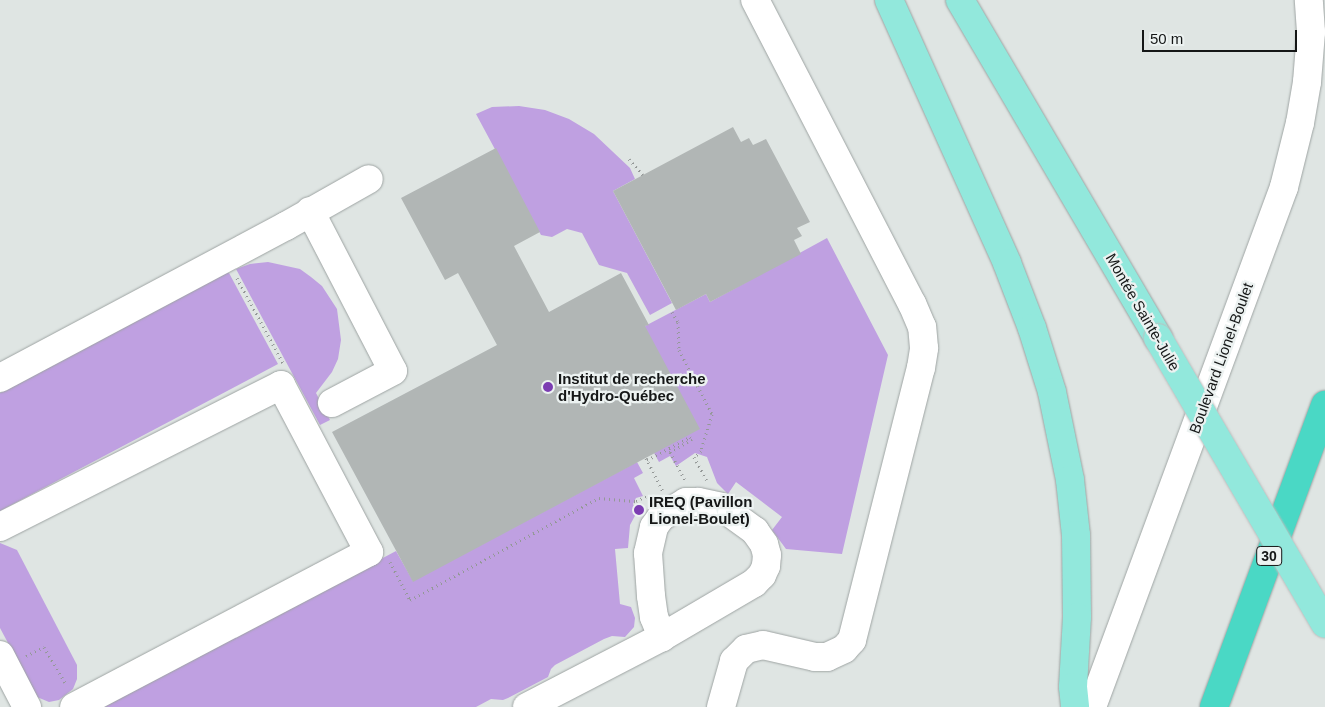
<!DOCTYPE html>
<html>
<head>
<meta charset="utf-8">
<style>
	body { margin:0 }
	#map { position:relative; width:1325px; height:707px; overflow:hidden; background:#dfe5e3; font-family:Arial,sans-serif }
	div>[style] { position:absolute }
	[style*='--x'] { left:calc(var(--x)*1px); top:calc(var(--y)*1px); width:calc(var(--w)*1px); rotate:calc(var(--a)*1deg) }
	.green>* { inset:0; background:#bfa0e1 }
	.building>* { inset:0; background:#b1b6b5 }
	.path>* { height:3px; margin-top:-1.5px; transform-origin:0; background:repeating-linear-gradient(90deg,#949897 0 1px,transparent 0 5px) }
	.roads { filter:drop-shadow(0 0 1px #9ea4a3) drop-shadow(0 0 1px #9ea4a3) }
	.minor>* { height:28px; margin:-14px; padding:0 14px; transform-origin:14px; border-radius:14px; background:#fff }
	.major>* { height:28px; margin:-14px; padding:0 14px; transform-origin:14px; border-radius:14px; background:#92e8dc }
	.highway>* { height:28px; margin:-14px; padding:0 14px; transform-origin:14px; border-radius:14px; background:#4ad8c5 }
	.bridges { filter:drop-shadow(0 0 1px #bdbebe) drop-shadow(0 0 1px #bdbebe) }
	.major-bridge>* { height:28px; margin:-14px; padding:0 14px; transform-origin:14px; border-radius:14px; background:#92e8dc }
	.dots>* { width:14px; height:14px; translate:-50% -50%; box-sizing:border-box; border:2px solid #ecf2f1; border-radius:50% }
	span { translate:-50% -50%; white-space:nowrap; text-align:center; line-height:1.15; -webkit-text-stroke:4.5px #ecf2f1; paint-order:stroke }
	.shield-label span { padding:1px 4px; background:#ecf2f1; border:1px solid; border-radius:4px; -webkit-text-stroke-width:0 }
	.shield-label { font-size:14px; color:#151717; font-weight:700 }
	.street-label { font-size:15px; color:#151717 }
	.poi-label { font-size:15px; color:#151717; font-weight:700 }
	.left { translate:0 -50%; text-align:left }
	.scale { position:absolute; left:1142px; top:30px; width:155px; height:22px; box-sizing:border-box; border:2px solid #151717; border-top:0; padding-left:6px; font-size:15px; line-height:18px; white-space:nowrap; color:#151717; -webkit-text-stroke:4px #ecf2f1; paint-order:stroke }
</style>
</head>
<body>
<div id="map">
	<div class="green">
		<i style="clip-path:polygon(519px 106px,545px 110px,569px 119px,594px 134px,630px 168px,635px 179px,613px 191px,672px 303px,650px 315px,627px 273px,599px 265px,582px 233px,567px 229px,552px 237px,541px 235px,476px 114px,492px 107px)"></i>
		<i style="clip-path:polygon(827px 238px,888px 355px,842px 554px,786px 549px,772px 530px,782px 517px,736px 482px,728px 494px,717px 483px,707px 457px,695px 453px,676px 466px,670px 456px,659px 462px,654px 453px,645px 326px,706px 294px,710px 302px)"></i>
		<i style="clip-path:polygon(268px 262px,300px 269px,311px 277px,322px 286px,337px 309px,341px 340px,338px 359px,332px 372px,316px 393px,330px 420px,320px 425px,236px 269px,250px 264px)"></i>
		<i style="clip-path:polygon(226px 273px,229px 273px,278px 364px,0 511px,0 393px)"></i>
		<i style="clip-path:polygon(637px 462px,643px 473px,634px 478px,643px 496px,636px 498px,633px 504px,637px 512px,630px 525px,628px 548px,615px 549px,620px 604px,631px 607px,635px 618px,634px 627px,625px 637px,612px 636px,604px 639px,555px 665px,551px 669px,548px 677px,508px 698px,503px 700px,491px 699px,476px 707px,104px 707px,396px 551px,413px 581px)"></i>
		<i style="clip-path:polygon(0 543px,17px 550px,77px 665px,77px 679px,73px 689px,59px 700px,49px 702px,37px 697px,0 628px)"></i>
	</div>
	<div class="building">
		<i style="clip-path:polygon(733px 127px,741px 142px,749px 138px,753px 145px,766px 139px,810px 222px,797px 228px,802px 236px,794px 240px,801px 254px,710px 302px,706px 294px,676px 310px,613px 191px)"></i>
		<i style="clip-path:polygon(496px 148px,540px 232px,514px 246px,549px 312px,621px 273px,649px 325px,645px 326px,700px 429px,413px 582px,332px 432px,497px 345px,458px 273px,445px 280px,401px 198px)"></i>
	</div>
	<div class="path">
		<i style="--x:629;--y:159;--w:21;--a:49"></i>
		<i style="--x:237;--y:278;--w:97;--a:61.6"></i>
		<i style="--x:672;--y:312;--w:12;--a:59"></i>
		<i style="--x:678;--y:322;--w:28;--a:88"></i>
		<i style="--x:679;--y:350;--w:72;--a:62.7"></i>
		<i style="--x:712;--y:414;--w:39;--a:107"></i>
		<i style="--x:701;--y:451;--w:9;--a:139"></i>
		<i style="--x:694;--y:457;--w:26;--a:61"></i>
		<i style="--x:646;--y:458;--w:37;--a:63"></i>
		<i style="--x:647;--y:460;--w:49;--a:-28.1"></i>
		<i style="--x:690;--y:437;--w:3;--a:45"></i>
		<i style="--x:692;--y:439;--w:26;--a:149"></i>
		<i style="--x:670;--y:452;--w:32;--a:62"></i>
		<i style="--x:390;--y:562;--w:43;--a:62.2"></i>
		<i style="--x:410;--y:600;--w:215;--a:-28.4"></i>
		<i style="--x:599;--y:498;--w:37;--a:5"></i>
		<i style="--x:636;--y:501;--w:14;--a:-25"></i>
		<i style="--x:26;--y:656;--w:20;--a:-27"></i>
		<i style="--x:44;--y:647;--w:43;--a:59.3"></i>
	</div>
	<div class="roads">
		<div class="minor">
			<i style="--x:310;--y:211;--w:180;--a:62.6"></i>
			<i style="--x:393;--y:371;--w:69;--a:152.3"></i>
			<i style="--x:0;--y:378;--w:324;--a:-28"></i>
			<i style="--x:286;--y:226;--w:95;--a:-29.5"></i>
			<i style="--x:0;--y:527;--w:315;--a:-26.8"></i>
			<i style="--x:281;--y:385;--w:189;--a:62.2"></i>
			<i style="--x:369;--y:552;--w:333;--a:152.3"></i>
			<i style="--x:0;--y:655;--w:59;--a:62.6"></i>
			<i style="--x:527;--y:707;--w:152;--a:-27.4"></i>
			<i style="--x:662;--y:637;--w:107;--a:-30.4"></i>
			<i style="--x:754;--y:583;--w:11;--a:-45"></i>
			<i style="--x:762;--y:575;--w:10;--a:-66"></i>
			<i style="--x:766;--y:566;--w:11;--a:-85"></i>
			<i style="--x:767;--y:555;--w:11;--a:-105"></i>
			<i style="--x:764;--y:544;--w:16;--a:-125"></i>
			<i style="--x:755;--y:531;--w:41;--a:-144"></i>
			<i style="--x:722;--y:507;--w:25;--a:-168"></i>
			<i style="--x:698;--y:502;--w:12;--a:180"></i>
			<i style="--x:686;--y:502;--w:29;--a:149"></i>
			<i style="--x:661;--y:517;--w:12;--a:125"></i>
			<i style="--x:654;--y:527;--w:27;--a:103"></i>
			<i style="--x:648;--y:553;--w:43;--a:86"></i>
			<i style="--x:651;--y:596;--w:21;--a:82"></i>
			<i style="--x:654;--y:617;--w:22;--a:68"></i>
			<i style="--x:721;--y:707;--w:48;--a:-74.2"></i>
			<i style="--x:734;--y:661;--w:17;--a:-45"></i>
			<i style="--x:746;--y:649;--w:17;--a:-13"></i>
			<i style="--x:763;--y:645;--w:53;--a:13"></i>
			<i style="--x:815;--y:657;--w:12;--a:0"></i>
			<i style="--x:827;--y:657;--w:19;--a:-25"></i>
			<i style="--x:844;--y:649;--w:12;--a:-48"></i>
			<i style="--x:852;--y:640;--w:281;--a:-75.8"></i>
			<i style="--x:921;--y:368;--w:20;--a:-81"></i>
			<i style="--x:924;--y:348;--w:21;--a:-95"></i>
			<i style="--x:922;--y:327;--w:25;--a:-113"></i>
			<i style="--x:912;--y:304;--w:342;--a:-117.3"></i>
			<i style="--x:1092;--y:707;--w:554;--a:-69.73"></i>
			<i style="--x:1284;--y:187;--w:66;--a:-76"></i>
			<i style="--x:1300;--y:123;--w:42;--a:-80.3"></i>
			<i style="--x:1307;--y:82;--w:50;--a:-85.4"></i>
			<i style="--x:1311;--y:32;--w:32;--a:-94"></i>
		</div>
		<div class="major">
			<i style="--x:889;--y:0;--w:288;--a:65.8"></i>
			<i style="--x:1007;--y:263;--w:70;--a:69"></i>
			<i style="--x:1032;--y:328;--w:67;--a:72.6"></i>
			<i style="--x:1052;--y:392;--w:90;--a:78.4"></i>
			<i style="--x:1070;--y:480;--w:55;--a:83.8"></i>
			<i style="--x:1076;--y:535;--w:82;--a:89.3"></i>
			<i style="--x:1077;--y:617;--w:70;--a:93.3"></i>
			<i style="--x:1073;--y:687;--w:20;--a:84"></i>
			<i style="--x:960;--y:0;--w:392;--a:59.6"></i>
		</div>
		<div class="highway">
			<i style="--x:1214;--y:707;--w:322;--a:-69.8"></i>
		</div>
	</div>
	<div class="bridges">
		<div class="major-bridge">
			<i style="--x:1158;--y:338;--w:331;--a:59.7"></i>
		</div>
	</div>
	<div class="dots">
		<i style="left:548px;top:387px;background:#7c3db2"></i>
		<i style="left:639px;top:510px;background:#7c3db2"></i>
	</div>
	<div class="shield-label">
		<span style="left:1269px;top:556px">30</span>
	</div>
	<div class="street-label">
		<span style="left:1143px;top:312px;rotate:60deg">Montée Sainte-Julie</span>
		<span style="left:1221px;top:358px;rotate:-70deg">Boulevard Lionel-Boulet</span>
	</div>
	<div class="poi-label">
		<span class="left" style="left:558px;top:387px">Institut de recherche<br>d'Hydro-Québec</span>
		<span class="left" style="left:649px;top:510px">IREQ (Pavillon<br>Lionel-Boulet)</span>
	</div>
	<div class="scale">50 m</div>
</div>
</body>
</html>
